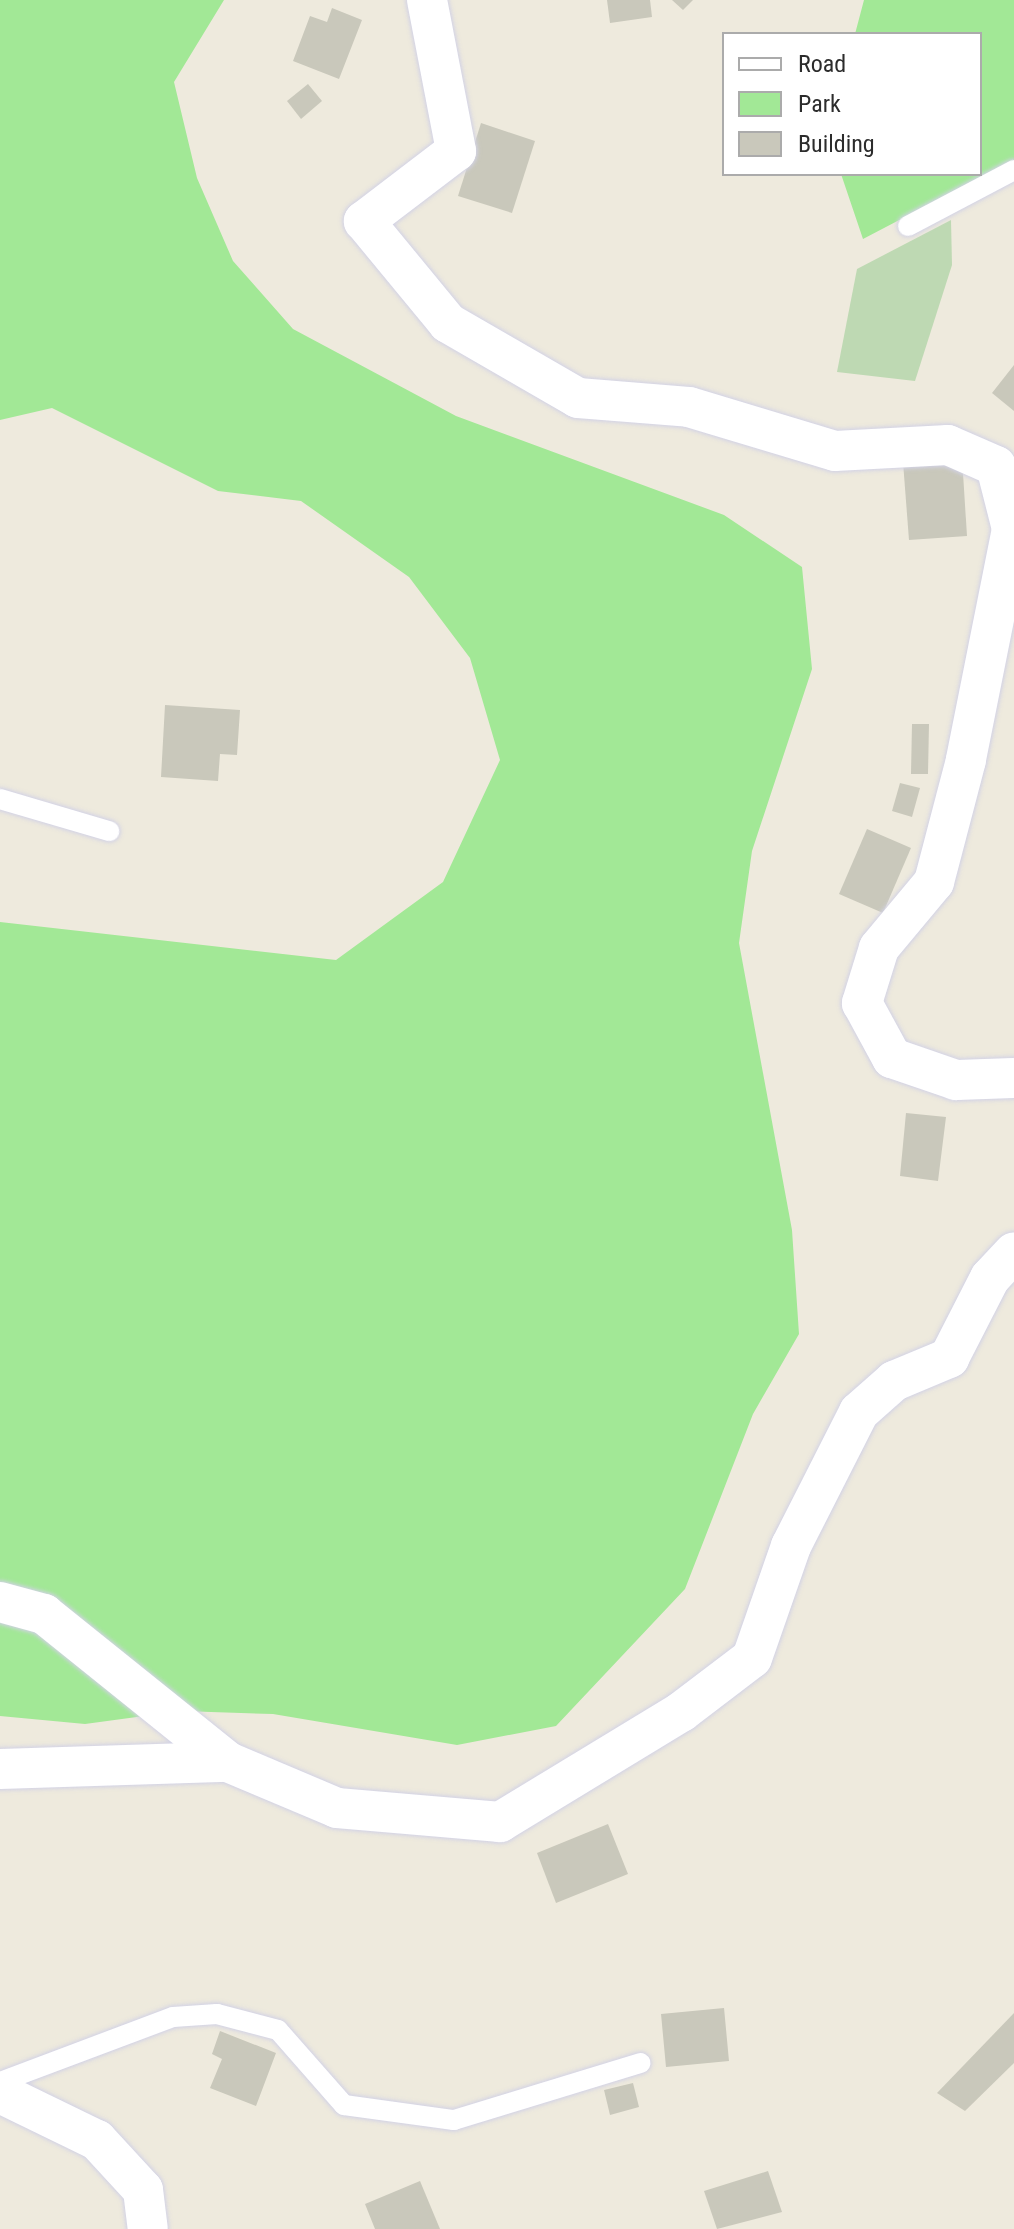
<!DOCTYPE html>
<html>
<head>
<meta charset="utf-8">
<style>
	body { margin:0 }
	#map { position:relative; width:1014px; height:2229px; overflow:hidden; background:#eeeadd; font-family:"Roboto Condensed",sans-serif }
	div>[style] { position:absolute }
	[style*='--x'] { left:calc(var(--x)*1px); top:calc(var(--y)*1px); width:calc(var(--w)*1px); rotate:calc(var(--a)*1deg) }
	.green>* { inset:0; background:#a2e896 }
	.cemetery>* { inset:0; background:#bed9b3 }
	.building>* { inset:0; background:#c9c8bb }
	.roads { filter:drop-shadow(0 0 2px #d2d2e5) drop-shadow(0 0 2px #d2d2e5) }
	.service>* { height:20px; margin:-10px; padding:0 10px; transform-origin:10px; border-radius:10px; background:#fff }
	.minor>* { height:40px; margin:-20px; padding:0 20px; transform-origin:20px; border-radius:20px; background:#fff }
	span { translate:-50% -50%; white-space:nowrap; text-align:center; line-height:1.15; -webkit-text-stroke:8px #fff; paint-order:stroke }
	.legend { position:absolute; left:722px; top:32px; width:260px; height:144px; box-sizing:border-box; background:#fff; border:2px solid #ababab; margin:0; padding:10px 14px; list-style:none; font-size:24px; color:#2c2c2c }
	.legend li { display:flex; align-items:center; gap:16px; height:40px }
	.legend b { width:40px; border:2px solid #ababab }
</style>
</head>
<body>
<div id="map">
	<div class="green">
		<i style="clip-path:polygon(0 0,224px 0,174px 82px,197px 178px,233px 261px,293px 329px,456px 416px,724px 515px,802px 567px,812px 669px,752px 851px,739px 943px,792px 1230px,799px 1334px,753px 1414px,685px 1589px,556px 1726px,457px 1745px,273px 1714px,181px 1711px,85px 1724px,0 1716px,0 922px,336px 960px,443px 882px,500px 760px,470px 658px,409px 577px,301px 501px,218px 491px,52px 408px,0 420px)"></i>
		<i style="clip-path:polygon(864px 0,1014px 0,1014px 160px,863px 239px,841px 174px,980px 174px,980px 34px,855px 34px)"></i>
	</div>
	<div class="cemetery">
		<i style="clip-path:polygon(951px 220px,952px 265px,915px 381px,837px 372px,857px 269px)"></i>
	</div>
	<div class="building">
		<i style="clip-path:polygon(607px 0,650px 0,652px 17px,610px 23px)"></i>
		<i style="clip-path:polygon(672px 0,693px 0,683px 10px)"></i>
		<i style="clip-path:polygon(332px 8px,362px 20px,339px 79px,293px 61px,310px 16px,327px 22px)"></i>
		<i style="clip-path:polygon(308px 84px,322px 101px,301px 119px,287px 101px)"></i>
		<i style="clip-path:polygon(481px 123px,535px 141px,512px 213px,458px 196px)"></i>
		<i style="clip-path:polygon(1014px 365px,1014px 411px,992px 393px)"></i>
		<i style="clip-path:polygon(962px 458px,967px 536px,909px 540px,903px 462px)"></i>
		<i style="clip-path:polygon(165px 705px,240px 710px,237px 755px,220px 754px,218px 781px,161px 777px)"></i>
		<i style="clip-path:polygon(912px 724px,929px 724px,928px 774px,911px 774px)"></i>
		<i style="clip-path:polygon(900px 783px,920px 788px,912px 817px,892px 811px)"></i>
		<i style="clip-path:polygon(867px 829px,911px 848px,883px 913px,839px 894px)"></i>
		<i style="clip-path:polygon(906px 1113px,946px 1117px,938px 1181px,900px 1176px)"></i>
		<i style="clip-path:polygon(608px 1824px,628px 1874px,556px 1903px,537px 1853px)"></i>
		<i style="clip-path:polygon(724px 2008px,729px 2061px,666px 2067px,661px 2014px)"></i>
		<i style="clip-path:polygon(1014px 2013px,1014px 2063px,965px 2111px,937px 2093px)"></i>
		<i style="clip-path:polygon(220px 2031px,276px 2053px,256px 2106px,210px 2088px,222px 2059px,212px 2054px)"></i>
		<i style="clip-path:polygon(633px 2083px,639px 2107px,610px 2115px,604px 2090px)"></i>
		<i style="clip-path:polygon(768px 2171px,782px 2212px,717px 2229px,704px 2191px)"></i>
		<i style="clip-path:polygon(420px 2181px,440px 2229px,375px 2229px,365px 2204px)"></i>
	</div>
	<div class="roads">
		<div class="service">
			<i style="--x:908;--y:226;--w:120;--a:-27.8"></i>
			<i style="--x:0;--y:799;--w:114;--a:16.4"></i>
			<i style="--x:0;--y:2082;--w:185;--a:-20.6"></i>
			<i style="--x:173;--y:2017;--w:44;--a:-3.9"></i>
			<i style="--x:217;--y:2014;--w:63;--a:14.7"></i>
			<i style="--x:278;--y:2030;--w:100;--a:48.7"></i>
			<i style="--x:344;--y:2105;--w:111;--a:7.8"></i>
			<i style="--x:454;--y:2120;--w:195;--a:-17"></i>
		</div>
		<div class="minor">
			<i style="--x:427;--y:0;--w:154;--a:79.1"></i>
			<i style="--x:456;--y:151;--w:116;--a:142.7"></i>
			<i style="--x:364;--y:221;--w:132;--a:50.5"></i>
			<i style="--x:448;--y:323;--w:150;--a:30"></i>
			<i style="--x:578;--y:398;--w:111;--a:4.6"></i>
			<i style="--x:689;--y:407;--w:152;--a:16.8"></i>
			<i style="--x:835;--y:451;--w:113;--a:-3"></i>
			<i style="--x:948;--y:445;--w:52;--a:23.6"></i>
			<i style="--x:996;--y:466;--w:65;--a:75.7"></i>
			<i style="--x:1012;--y:529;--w:236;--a:101.3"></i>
			<i style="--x:966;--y:760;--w:126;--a:104.7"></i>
			<i style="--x:934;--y:882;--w:86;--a:129.8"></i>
			<i style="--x:879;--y:948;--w:58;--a:107.2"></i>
			<i style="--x:862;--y:1003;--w:63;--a:61.4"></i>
			<i style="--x:892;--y:1058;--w:68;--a:19"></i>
			<i style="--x:956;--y:1080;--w:58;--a:-2"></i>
			<i style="--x:0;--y:1602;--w:46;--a:15.3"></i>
			<i style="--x:44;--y:1614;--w:236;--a:38.8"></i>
			<i style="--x:0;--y:1769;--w:228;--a:-1.8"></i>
			<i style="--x:228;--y:1762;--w:118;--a:22.9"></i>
			<i style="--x:337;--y:1808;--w:164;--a:4.9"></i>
			<i style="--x:500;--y:1822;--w:212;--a:-31.3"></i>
			<i style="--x:681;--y:1712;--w:89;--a:-37.3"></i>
			<i style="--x:752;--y:1658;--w:119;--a:-70.8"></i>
			<i style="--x:791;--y:1546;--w:150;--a:-63.1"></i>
			<i style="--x:859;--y:1412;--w:47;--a:-41.5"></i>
			<i style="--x:894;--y:1381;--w:60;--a:-22.7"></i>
			<i style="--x:949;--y:1358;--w:90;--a:-62.9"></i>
			<i style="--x:990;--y:1278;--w:35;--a:-47"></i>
			<i style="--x:0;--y:2093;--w:108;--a:25.9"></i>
			<i style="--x:97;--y:2140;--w:68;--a:47.4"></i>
			<i style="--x:143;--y:2190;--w:39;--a:83"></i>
		</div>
	</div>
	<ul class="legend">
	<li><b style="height:10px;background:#fff"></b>Road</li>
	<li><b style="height:22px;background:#a2e896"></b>Park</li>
	<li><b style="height:22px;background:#c9c8bb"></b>Building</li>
	</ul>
</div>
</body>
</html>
